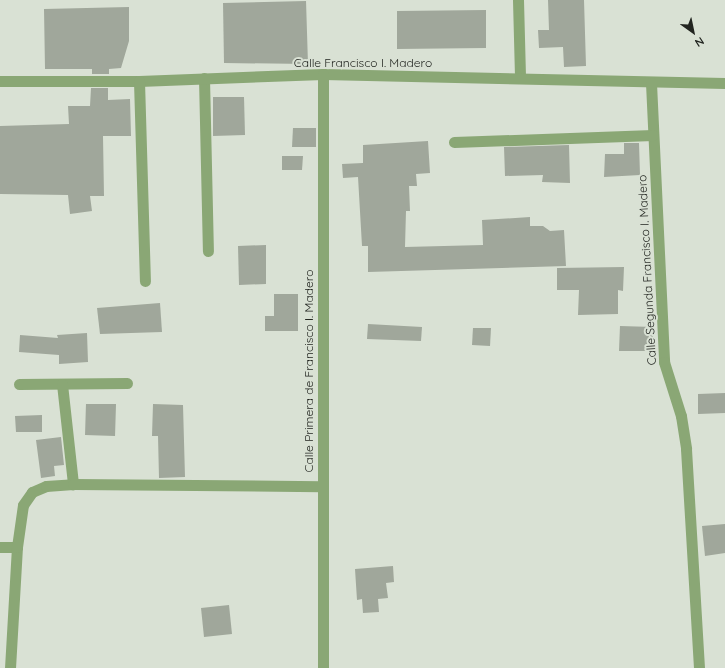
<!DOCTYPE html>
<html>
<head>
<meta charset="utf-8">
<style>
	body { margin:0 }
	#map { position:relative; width:725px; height:668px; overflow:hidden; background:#d9e1d4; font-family:Quicksand,sans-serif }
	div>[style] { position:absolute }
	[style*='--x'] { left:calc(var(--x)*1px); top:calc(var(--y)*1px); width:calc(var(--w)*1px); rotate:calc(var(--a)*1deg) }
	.building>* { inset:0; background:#a0a79b }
	.minor>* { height:11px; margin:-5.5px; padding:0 5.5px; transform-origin:5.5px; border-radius:5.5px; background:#8aa775 }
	span { translate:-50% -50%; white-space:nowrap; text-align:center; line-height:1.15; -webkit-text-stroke:4px #d9e1d4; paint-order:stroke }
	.street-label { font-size:12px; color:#222520 }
	.north { position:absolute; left:673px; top:12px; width:40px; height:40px; -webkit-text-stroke:3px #d9e1d4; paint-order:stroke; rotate:147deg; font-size:11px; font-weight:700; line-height:16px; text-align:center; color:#222520 }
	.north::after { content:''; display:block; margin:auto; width:14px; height:18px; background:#222520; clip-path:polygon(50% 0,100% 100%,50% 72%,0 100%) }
</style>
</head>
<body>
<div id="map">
	<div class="building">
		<i style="clip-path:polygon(548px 0,584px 0,586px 66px,564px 67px,563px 47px,539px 48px,538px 30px,549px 30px)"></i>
		<i style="clip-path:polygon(306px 1px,308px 64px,224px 63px,223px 3px)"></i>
		<i style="clip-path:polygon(129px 7px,129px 41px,121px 68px,109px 69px,109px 74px,92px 74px,92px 69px,45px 69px,44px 9px)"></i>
		<i style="clip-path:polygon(486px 10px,486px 48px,397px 49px,397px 11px)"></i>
		<i style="clip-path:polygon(91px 88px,108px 88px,108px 100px,130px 99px,131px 136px,103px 136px,104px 196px,90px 196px,92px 211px,70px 214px,68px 195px,0 194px,0 126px,69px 124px,68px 106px,90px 106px)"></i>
		<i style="clip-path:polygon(213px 97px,244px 97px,245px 135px,213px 136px)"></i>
		<i style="clip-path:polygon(293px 128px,316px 128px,316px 147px,292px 147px)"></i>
		<i style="clip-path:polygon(428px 141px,430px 173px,416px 174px,417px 186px,409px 186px,410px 211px,406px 211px,405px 247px,483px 245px,482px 220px,530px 217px,530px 226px,543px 226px,550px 231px,564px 230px,566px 266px,368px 272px,368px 246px,362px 246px,358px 177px,343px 178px,342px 164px,363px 163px,363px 145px)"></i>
		<i style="clip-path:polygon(624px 143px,639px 143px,640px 175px,604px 177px,605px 154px,624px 154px)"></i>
		<i style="clip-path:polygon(569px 145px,570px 183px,542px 182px,543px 175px,505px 176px,504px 147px)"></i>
		<i style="clip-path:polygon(282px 156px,303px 156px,302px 170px,282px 170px)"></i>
		<i style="clip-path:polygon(266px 245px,266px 284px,239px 285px,238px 246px)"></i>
		<i style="clip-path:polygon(624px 267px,623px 291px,618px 290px,618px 314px,578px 315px,579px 290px,557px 290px,557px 268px)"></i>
		<i style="clip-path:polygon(274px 294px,298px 294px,298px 331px,265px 331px,265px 316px,274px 316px)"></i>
		<i style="clip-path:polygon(160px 303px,162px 332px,100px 334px,97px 308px)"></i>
		<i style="clip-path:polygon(368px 324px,422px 327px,421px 341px,367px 339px)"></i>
		<i style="clip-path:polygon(620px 326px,653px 327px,653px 351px,619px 351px)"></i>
		<i style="clip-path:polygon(473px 328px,491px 328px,490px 346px,472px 345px)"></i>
		<i style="clip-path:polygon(87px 333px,88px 362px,59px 364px,59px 355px,19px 352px,20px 335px,58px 338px,57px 335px)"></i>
		<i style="clip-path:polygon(725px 393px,725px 413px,698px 414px,698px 394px)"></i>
		<i style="clip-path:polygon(86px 404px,116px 404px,115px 436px,85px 435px)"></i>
		<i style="clip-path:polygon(153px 404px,183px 405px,185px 477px,159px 478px,158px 436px,152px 436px)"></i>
		<i style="clip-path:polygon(42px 415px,42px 432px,16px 432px,15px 416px)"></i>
		<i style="clip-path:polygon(61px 437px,64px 465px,54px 466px,55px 476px,41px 478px,36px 440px)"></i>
		<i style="clip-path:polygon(725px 524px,725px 553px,705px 556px,702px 526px)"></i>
		<i style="clip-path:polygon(393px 566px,394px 582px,386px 583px,388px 598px,378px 599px,379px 612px,363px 613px,362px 599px,357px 600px,355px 569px)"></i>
		<i style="clip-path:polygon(229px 605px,232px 634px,204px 637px,201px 608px)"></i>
	</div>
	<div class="minor">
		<i style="--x:518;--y:0;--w:77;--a:88.5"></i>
		<i style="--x:204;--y:78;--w:173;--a:88.7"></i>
		<i style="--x:0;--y:81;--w:139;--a:0"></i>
		<i style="--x:139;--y:81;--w:184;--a:-2.2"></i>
		<i style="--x:323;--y:74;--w:402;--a:1.3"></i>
		<i style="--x:139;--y:81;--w:200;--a:88.3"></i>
		<i style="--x:651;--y:83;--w:279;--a:87.3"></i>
		<i style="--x:664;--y:362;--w:57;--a:72.5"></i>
		<i style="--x:681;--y:416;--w:33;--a:81"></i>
		<i style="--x:686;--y:449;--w:219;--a:86.6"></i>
		<i style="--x:454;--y:142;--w:199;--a:-2"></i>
		<i style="--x:19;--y:384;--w:108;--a:-0.5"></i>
		<i style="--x:62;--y:384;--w:101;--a:83.7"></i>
		<i style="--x:0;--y:547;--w:17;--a:0"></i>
		<i style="--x:10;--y:668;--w:121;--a:-86.7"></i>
		<i style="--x:17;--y:547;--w:42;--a:-81.9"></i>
		<i style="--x:23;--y:505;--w:16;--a:-55"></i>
		<i style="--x:32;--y:492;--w:15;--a:-23"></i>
		<i style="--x:46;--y:486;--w:27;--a:-4"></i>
		<i style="--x:73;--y:484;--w:248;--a:0.5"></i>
		<i style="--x:323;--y:668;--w:594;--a:-90"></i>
	</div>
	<div class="street-label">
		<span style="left:363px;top:63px">Calle Francisco I. Madero</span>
		<span style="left:647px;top:270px;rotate:-93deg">Calle Segunda Francisco I. Madero</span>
		<span style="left:309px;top:371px;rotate:-90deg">Calle Primera de Francisco I. Madero</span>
	</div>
	<div class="north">N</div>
</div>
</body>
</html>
